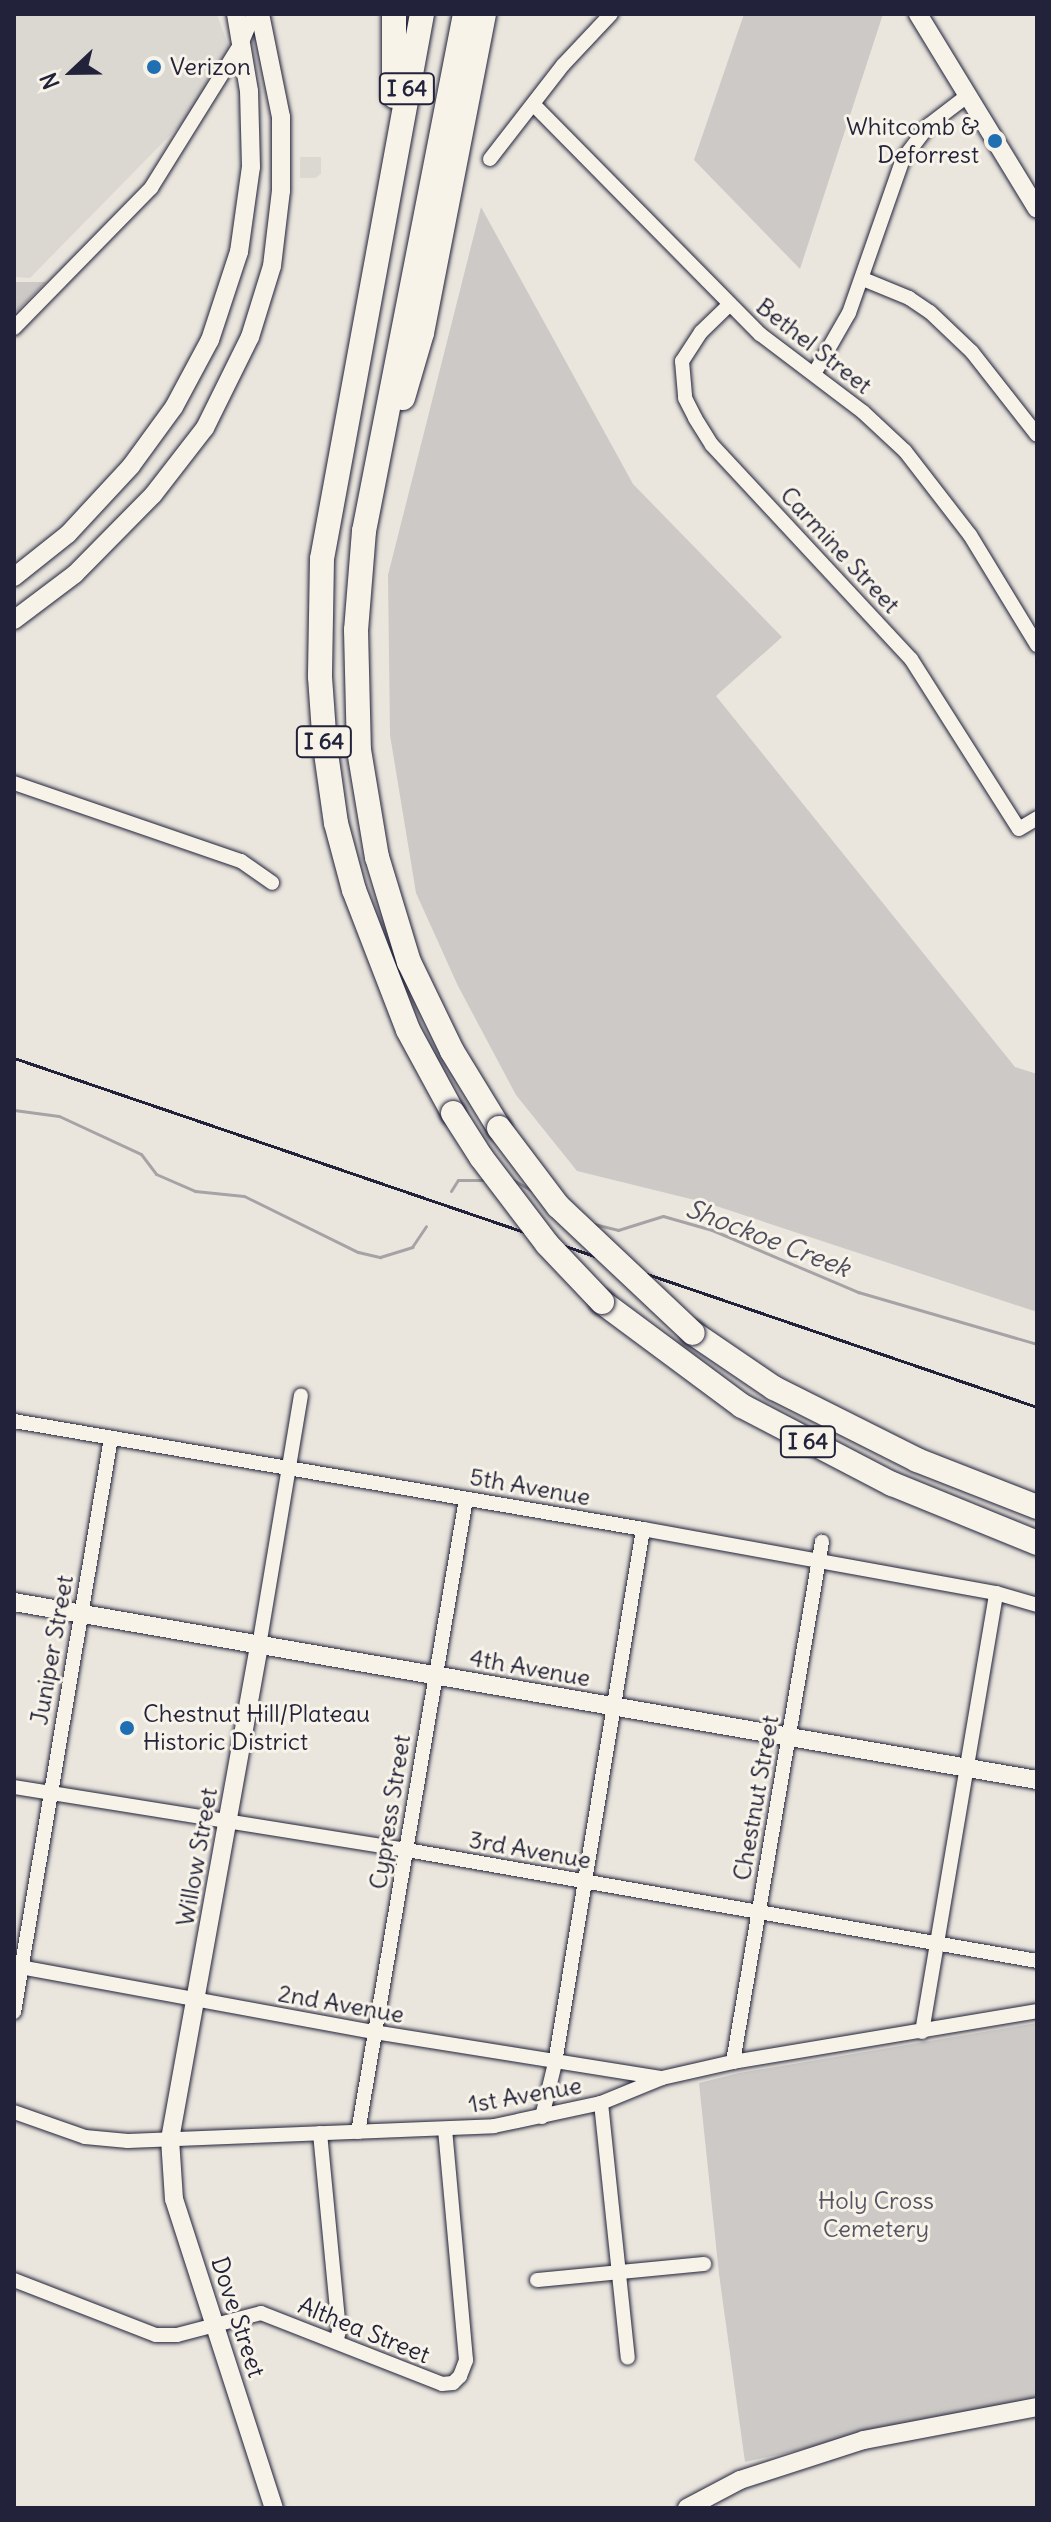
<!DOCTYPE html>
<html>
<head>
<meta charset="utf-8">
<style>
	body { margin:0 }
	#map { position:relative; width:1051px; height:2522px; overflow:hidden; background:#eae6de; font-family:Delius,sans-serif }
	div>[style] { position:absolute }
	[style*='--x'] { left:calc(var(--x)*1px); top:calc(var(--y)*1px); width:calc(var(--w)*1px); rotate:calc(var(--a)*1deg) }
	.built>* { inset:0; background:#dbd8d2 }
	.green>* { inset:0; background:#cdc9c6 }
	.stream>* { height:3px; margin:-1.5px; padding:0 1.5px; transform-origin:1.5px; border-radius:1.5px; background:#a6a3a6 }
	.roads { filter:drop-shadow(0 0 2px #22223b) drop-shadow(0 0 2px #22223b) }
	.street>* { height:14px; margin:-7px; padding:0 7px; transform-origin:7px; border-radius:7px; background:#f7f3e8 }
	.secondary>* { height:18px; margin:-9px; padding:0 9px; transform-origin:9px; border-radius:9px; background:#f7f3e8 }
	.highway>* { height:24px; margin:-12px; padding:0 12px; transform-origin:12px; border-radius:12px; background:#f7f3e8 }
	.rail>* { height:3px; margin:-1.5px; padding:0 1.5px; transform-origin:1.5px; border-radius:1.5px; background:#22223b }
	.bridges { filter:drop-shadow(0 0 2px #22223b) drop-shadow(0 0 2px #22223b) }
	.highway-bridge>* { height:24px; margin:-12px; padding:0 12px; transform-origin:12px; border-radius:12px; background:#f7f3e8 }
	.dots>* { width:22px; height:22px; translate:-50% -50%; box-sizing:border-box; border:4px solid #f7f3e8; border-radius:50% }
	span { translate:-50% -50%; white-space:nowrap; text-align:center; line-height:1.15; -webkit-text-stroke:6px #f7f3e8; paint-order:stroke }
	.shield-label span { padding:2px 6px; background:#f7f3e8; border:2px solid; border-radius:6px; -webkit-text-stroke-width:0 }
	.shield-label { font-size:22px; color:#22223b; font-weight:700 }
	.poi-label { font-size:24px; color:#22223b }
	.left { translate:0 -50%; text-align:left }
	.right { translate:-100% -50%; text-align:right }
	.street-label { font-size:24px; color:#22223b }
	.park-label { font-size:24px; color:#555465 }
	.water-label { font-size:26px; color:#504f60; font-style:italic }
	.frame { position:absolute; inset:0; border:16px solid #22223b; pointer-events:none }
	.north { position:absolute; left:32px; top:32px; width:80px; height:80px; -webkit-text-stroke:6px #f7f3e8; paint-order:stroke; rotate:248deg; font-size:22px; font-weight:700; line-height:32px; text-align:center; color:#22223b }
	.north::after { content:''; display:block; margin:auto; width:28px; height:36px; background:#22223b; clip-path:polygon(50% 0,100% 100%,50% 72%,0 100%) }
</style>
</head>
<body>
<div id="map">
	<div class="built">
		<i style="clip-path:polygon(14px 14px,217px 14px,236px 68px,30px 278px,14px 277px)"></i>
		<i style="clip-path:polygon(300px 157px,321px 157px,321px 174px,315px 178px,300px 178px)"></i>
	</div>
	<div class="green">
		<i style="clip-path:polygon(744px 14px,883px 14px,800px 269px,694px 160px)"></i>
		<i style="clip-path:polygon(481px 207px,633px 484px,782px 637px,716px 696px,1015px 1067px,1037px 1074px,1037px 1312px,707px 1203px,577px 1171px,516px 1095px,458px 986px,416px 893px,390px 735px,388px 575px)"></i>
		<i style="clip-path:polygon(14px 282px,46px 282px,14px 314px)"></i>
		<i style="clip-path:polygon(1037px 2023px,1037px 2398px,745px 2462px,719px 2274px,699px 2083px,739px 2073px)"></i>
	</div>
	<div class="stream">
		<i style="--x:14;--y:1110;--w:45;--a:7.6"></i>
		<i style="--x:59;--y:1116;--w:90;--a:24.9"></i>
		<i style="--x:141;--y:1154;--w:25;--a:53"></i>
		<i style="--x:156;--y:1174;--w:43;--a:23.6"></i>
		<i style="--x:195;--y:1191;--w:49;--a:5.8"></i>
		<i style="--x:244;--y:1196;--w:127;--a:26.2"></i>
		<i style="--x:358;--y:1252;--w:23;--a:13"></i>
		<i style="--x:380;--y:1257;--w:34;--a:-17"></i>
		<i style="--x:412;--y:1247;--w:25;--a:-56"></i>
		<i style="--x:513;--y:1180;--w:21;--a:29"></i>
		<i style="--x:451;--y:1191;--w:13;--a:-58"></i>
		<i style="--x:458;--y:1180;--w:27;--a:0"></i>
		<i style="--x:594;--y:1224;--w:25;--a:14"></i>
		<i style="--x:618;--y:1230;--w:47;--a:-17.3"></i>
		<i style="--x:663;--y:1216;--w:51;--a:15.9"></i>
		<i style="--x:712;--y:1230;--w:159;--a:23"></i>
		<i style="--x:858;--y:1292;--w:186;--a:16.2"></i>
	</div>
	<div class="roads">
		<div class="street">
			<i style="--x:534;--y:105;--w:322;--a:45.4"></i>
			<i style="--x:760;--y:334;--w:129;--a:37.1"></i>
			<i style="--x:863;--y:412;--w:57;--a:42.9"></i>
			<i style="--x:905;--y:451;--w:106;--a:52.3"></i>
			<i style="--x:970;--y:535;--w:129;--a:58.7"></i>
			<i style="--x:490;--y:159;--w:119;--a:-52.2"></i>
			<i style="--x:563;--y:65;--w:70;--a:-46.7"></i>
			<i style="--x:863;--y:279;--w:50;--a:22.4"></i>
			<i style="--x:909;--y:298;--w:25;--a:34"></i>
			<i style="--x:930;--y:312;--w:58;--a:43.6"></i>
			<i style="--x:972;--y:352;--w:105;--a:51.9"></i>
			<i style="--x:729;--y:305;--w:39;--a:136"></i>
			<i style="--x:701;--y:332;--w:35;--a:123"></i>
			<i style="--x:682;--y:361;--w:37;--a:85"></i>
			<i style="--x:685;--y:398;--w:22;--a:63"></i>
			<i style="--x:695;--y:418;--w:32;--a:58"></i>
			<i style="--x:712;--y:445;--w:292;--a:47.1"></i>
			<i style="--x:911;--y:659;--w:201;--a:57.6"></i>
			<i style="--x:1019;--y:829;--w:21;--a:-31"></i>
			<i style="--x:14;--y:328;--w:196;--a:-45.6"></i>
			<i style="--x:151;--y:188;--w:172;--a:-58.1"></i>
			<i style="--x:242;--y:42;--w:30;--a:-67"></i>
			<i style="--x:814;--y:374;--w:70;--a:-60.2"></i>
			<i style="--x:849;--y:313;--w:163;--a:-70.7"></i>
			<i style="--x:903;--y:159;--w:43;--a:-52.6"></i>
			<i style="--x:929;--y:125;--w:48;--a:-37.3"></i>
			<i style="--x:14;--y:783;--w:240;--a:19"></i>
			<i style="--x:241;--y:861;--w:38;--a:35"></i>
			<i style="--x:14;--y:1421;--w:638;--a:9.74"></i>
			<i style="--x:643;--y:1529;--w:359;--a:10.3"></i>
			<i style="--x:996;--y:1593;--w:43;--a:16.3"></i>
			<i style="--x:259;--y:1646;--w:254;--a:-80.5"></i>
			<i style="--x:14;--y:1787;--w:398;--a:9.1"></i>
			<i style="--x:407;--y:1850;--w:640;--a:9.99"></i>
			<i style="--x:14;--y:1966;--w:366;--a:10.4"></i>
			<i style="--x:374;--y:2032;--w:291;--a:9.1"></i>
			<i style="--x:14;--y:2012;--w:582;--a:-80.41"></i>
			<i style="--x:922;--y:2032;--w:445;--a:-80.4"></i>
			<i style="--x:733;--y:2062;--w:528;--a:-80.29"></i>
			<i style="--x:601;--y:2103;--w:256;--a:84"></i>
			<i style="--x:14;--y:2112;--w:75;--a:19.4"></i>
			<i style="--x:85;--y:2137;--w:43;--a:5.3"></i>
			<i style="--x:128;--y:2141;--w:366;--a:-2.3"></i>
			<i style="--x:494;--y:2126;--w:109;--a:-12.1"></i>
			<i style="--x:601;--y:2103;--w:66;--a:-22.3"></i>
			<i style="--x:662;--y:2078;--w:73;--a:-12.7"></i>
			<i style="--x:733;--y:2062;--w:308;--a:-9.5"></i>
			<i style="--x:542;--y:2117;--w:56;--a:-76.5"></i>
			<i style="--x:555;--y:2063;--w:541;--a:-80.64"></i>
			<i style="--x:358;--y:2132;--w:642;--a:-80.32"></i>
			<i style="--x:320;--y:2133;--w:199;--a:84.5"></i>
			<i style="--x:339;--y:2331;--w:11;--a:105"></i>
			<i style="--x:14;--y:2280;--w:152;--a:21.2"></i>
			<i style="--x:156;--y:2335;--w:21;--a:0"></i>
			<i style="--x:177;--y:2335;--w:87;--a:-14.7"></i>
			<i style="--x:261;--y:2313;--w:194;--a:21.4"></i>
			<i style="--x:442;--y:2384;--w:11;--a:-5"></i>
			<i style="--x:453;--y:2383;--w:10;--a:-45"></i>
			<i style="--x:460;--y:2376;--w:17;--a:-69"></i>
			<i style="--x:466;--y:2360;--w:231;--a:-95.2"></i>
			<i style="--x:537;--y:2280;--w:168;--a:-5.5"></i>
		</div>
		<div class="secondary">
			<i style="--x:918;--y:14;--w:228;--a:58.6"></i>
			<i style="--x:14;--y:577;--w:69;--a:-38.5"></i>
			<i style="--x:68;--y:534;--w:93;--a:-47.2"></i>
			<i style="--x:131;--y:466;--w:73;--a:-53.9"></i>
			<i style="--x:174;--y:407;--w:76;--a:-61.8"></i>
			<i style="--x:210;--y:340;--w:93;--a:-71.8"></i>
			<i style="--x:239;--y:252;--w:86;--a:-82"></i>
			<i style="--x:251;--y:167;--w:76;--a:-91.5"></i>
			<i style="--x:249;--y:91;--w:78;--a:-99.6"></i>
			<i style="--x:14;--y:620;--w:76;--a:-37"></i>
			<i style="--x:75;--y:574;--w:111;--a:-45.4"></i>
			<i style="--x:153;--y:495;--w:85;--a:-52.2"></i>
			<i style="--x:205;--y:428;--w:102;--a:-63.7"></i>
			<i style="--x:250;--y:337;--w:74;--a:-72.8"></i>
			<i style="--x:272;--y:266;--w:76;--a:-83.2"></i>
			<i style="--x:281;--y:191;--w:74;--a:-90"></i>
			<i style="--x:281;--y:117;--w:105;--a:-101.5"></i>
			<i style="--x:14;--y:1602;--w:1038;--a:9.87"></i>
			<i style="--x:259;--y:1646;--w:501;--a:100.23"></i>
			<i style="--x:170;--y:2139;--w:60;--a:86.2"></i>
			<i style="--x:174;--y:2199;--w:325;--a:72.1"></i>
			<i style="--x:687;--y:2508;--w:60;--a:-27.8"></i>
			<i style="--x:740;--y:2480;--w:130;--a:-17.9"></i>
			<i style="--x:864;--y:2440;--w:176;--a:-10.8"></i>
		</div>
		<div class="highway">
			<i style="--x:422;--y:14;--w:554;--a:100.4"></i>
			<i style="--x:322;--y:559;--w:118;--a:91"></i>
			<i style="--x:320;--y:677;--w:69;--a:85.9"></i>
			<i style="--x:325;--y:746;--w:78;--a:81.9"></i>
			<i style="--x:336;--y:823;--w:69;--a:75"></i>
			<i style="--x:354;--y:890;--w:150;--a:68.9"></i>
			<i style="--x:408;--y:1030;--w:94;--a:61.5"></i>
			<i style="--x:465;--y:14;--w:527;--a:101.05"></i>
			<i style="--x:364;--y:531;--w:99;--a:94.6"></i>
			<i style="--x:356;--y:630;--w:120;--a:88.6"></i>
			<i style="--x:359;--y:750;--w:109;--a:80.5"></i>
			<i style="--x:377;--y:857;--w:110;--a:73.1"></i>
			<i style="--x:409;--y:962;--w:99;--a:64.2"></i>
			<i style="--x:452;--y:1051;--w:90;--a:58.6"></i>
			<i style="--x:394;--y:96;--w:82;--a:-90"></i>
			<i style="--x:403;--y:398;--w:68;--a:-73.7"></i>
			<i style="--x:422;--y:333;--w:325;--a:-79"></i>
			<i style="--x:602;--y:1302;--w:174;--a:36.6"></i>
			<i style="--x:742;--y:1406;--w:169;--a:27.5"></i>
			<i style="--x:892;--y:1484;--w:157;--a:22.1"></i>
			<i style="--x:693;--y:1333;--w:98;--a:34.2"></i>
			<i style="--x:774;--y:1388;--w:160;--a:26.7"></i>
			<i style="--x:917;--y:1460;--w:129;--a:21.4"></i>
		</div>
	</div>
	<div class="rail">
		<i style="--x:14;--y:1058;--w:1081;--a:18.84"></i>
	</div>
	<div class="bridges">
		<div class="highway-bridge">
			<i style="--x:453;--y:1113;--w:52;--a:57.5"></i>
			<i style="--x:481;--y:1157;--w:109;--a:52.8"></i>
			<i style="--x:547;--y:1244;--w:80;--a:46.5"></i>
			<i style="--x:499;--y:1128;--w:98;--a:52.9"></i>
			<i style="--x:558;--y:1206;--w:185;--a:43.3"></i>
		</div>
	</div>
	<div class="dots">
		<i style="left:154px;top:67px;background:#1f6fb2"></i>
		<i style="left:995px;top:141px;background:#1f6fb2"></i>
		<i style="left:127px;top:1728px;background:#1f6fb2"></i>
	</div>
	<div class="shield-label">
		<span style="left:407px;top:89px">I 64</span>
		<span style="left:324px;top:742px">I 64</span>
		<span style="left:808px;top:1442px">I 64</span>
	</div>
	<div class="poi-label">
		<span class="left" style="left:170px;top:67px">Verizon</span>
		<span class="right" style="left:979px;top:141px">Whitcomb &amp;<br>Deforrest</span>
		<span class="left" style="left:143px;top:1728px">Chestnut Hill/Plateau<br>Historic District</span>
	</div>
	<div class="street-label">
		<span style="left:814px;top:346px;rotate:38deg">Bethel Street</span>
		<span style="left:840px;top:550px;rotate:47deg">Carmine Street</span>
		<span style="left:530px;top:1487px;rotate:10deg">5th Avenue</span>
		<span style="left:52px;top:1650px;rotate:-80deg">Juniper Street</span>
		<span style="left:530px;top:1668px;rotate:10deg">4th Avenue</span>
		<span style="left:756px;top:1798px;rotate:-80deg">Chestnut Street</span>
		<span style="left:390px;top:1812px;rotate:-81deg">Cypress Street</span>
		<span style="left:530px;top:1850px;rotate:10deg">3rd Avenue</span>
		<span style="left:197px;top:1857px;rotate:-80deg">Willow Street</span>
		<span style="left:341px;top:2004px;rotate:10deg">2nd Avenue</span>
		<span style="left:525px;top:2095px;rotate:-10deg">1st Avenue</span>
		<span style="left:238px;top:2317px;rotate:72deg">Dove Street</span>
		<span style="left:364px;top:2330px;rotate:22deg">Althea Street</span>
	</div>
	<div class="park-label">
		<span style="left:876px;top:2215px">Holy Cross<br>Cemetery</span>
	</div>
	<div class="water-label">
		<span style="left:768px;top:1238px;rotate:21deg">Shockoe Creek</span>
	</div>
	<div class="frame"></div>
	<div class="north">N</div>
</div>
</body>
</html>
